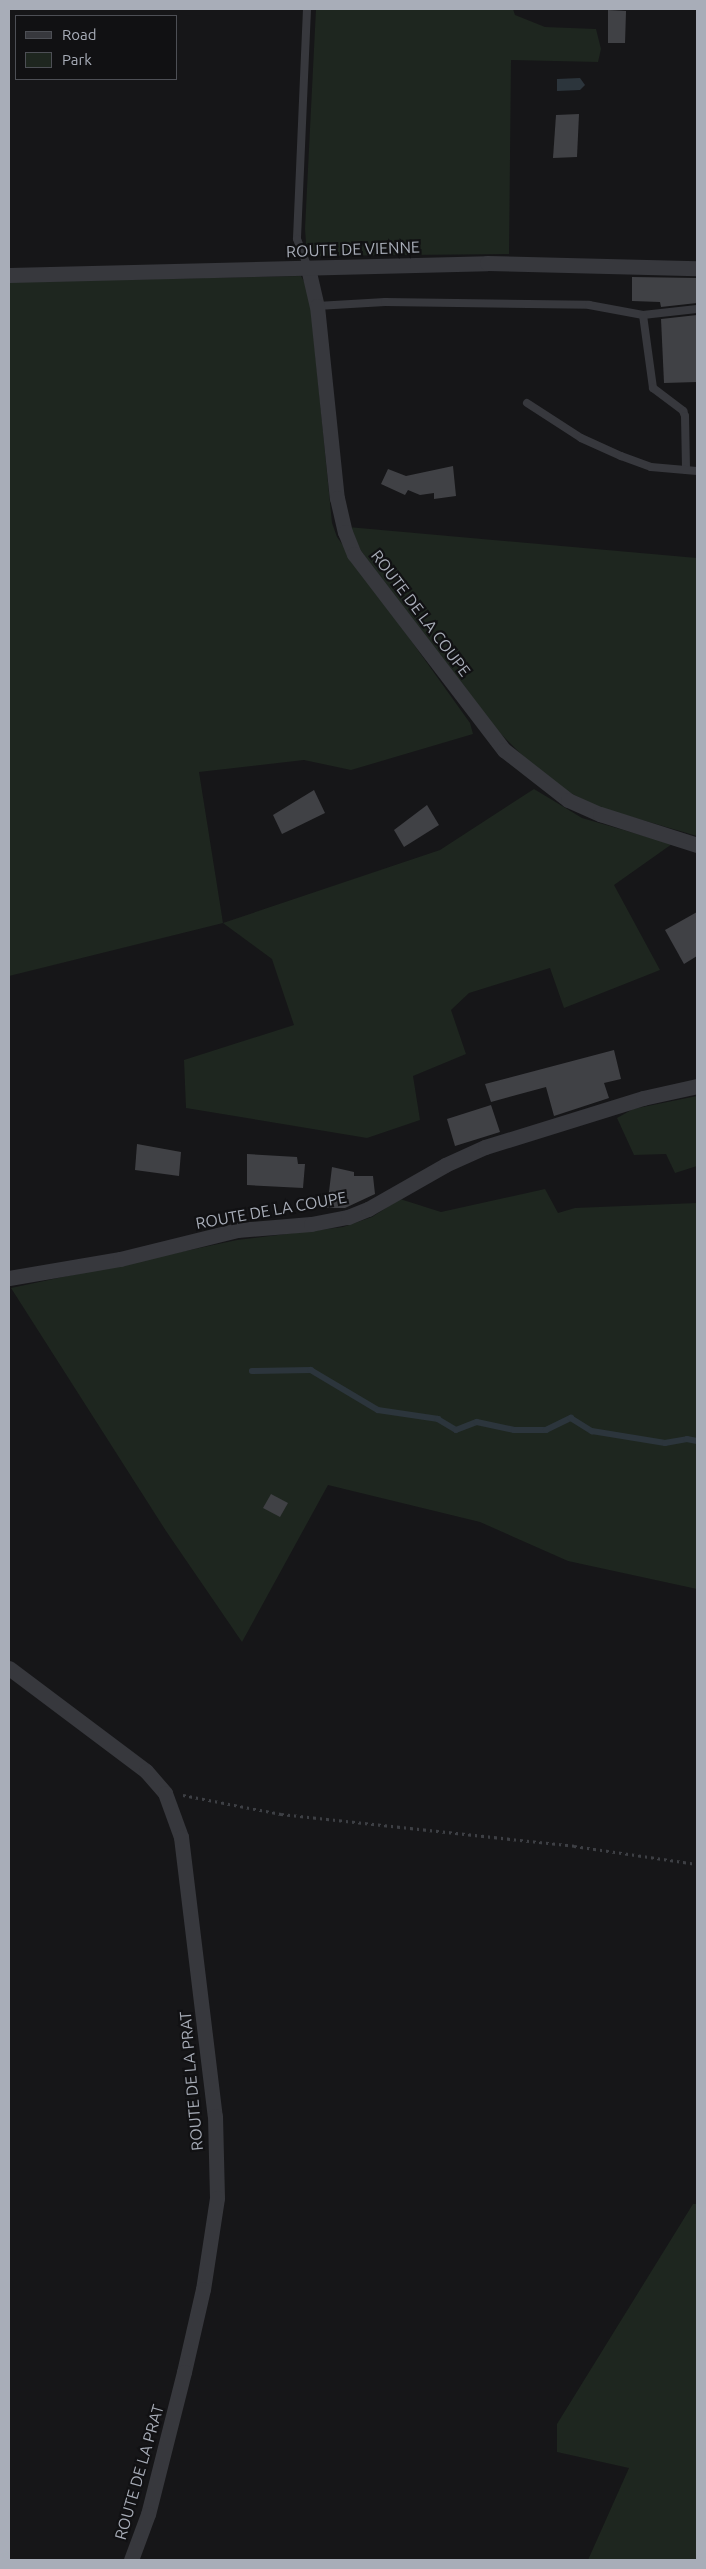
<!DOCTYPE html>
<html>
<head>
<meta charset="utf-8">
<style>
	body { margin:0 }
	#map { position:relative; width:706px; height:2569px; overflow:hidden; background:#161618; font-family:Ubuntu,sans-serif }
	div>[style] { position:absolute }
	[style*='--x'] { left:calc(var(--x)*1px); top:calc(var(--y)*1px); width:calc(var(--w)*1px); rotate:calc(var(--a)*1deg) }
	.green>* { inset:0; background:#1e261f }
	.water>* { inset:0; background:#2c353c }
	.stream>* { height:5.5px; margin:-2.75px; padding:0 2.75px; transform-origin:2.75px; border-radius:2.75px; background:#2c353c }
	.building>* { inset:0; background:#404145 }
	.path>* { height:3px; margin-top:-1.5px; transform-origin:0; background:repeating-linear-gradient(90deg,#3d3f44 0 2.5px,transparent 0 6.5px) }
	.lane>* { height:8px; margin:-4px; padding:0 4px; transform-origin:4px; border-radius:4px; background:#37383d }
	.street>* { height:15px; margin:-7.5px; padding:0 7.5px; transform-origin:7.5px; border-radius:7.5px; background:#37383d }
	span { translate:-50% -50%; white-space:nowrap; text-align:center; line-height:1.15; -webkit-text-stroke:4.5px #111113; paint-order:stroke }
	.street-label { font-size:16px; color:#a8adb8 }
	.frame { position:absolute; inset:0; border:10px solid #a8adb8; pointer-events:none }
	.legend { position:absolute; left:15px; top:15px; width:162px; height:65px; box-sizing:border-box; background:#111113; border:1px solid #4d4f55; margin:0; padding:6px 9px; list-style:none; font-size:15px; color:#a8adb8 }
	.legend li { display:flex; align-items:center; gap:10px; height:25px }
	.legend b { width:25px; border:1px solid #4d4f55 }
</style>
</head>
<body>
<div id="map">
	<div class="green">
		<i style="clip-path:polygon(316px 9px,513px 9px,515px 15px,545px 27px,596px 29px,601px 49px,598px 62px,511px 60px,509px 254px,307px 256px,305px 229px)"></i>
		<i style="clip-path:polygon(301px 276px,309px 290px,332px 523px,337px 537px,470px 723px,473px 734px,351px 770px,304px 760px,199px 772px,223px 923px,440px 850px,534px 789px,582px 818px,672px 844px,614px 885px,660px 970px,564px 1008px,550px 968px,469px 993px,451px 1010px,466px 1054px,413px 1076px,420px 1120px,367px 1138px,186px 1108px,184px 1060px,294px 1025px,272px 959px,223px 923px,9px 976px,9px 282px)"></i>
		<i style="clip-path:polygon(348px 527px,697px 558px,697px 836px,601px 808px,568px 792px,531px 764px,498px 731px,361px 551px)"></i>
		<i style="clip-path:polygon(697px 1096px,697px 1166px,675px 1173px,666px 1154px,634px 1155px,617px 1118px,633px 1109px)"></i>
		<i style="clip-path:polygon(545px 1189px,558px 1213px,575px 1208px,697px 1203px,697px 1589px,568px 1561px,480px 1522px,328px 1485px,242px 1642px,166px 1531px,11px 1288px,237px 1240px,343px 1227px,372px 1217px,400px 1199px,441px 1212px)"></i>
		<i style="clip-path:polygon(693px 2204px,697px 2204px,697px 2560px,588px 2560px,629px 2468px,557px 2452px,557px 2424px)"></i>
	</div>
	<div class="water">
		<i style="clip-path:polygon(580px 78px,585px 85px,580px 90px,557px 91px,557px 79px)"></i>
	</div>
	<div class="stream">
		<i style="--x:252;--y:1371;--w:59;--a:-1"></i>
		<i style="--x:311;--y:1370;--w:78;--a:30.8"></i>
		<i style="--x:378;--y:1410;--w:61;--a:8.5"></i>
		<i style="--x:438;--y:1419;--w:21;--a:31"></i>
		<i style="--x:456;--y:1430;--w:22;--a:-21"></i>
		<i style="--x:477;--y:1422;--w:38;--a:12"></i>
		<i style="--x:514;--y:1430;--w:32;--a:0"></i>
		<i style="--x:546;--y:1430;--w:28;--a:-26"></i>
		<i style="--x:571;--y:1418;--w:25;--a:32"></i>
		<i style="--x:592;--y:1431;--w:74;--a:9.3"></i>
		<i style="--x:665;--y:1443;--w:22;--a:-10"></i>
		<i style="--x:687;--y:1439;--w:10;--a:11"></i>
	</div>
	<div class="building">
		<i style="clip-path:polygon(608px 10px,626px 11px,625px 43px,608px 43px)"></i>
		<i style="clip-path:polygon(579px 114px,577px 157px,553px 158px,556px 115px)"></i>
		<i style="clip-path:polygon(632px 277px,697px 278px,697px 303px,661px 307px,660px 302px,632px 301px)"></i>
		<i style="clip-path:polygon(697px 315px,697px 382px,664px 383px,661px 319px)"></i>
		<i style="clip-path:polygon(453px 466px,456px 496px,434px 499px,434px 493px,420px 495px,408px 490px,405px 495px,381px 484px,388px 469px,406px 476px)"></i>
		<i style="clip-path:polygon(314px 790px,325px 813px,282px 834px,273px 815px)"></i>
		<i style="clip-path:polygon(427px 805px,439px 825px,404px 847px,394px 830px)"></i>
		<i style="clip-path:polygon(697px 912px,697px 956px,684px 964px,665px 930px)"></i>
		<i style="clip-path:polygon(614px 1050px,621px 1079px,604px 1083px,609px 1098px,554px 1116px,546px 1087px,491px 1102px,485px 1084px)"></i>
		<i style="clip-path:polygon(491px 1105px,500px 1132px,455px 1146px,447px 1119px)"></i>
		<i style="clip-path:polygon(137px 1144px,181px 1152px,179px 1176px,135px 1170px)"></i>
		<i style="clip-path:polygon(247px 1154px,297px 1157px,298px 1164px,305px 1164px,303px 1188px,247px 1185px)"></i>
		<i style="clip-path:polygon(332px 1167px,354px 1172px,354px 1176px,373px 1176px,375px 1194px,345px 1208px,327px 1208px)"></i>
		<i style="clip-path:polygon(271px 1494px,288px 1503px,280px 1517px,263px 1508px)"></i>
	</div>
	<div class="path">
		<i style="--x:183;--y:1795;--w:100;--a:11"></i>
		<i style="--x:281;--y:1814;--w:295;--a:6.2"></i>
		<i style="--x:574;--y:1846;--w:124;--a:8.3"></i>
	</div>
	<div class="lane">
		<i style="--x:307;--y:9;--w:230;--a:92.5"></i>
		<i style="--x:297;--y:239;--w:31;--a:69"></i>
		<i style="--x:317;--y:306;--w:68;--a:-3.4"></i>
		<i style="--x:385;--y:302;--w:204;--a:0.8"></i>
		<i style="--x:589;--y:305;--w:55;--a:10.5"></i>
		<i style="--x:643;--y:315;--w:54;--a:-6.3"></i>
		<i style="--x:643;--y:315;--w:74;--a:82.2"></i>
		<i style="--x:653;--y:388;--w:38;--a:37"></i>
		<i style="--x:683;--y:411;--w:5;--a:68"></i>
		<i style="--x:685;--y:416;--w:54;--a:88.9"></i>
		<i style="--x:527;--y:403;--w:64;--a:32.9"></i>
		<i style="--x:581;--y:438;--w:44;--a:24.2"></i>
		<i style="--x:621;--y:456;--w:32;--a:20"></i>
		<i style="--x:651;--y:467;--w:46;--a:5"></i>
	</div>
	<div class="street">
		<i style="--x:308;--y:268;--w:39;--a:77"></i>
		<i style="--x:317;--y:306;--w:193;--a:84.1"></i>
		<i style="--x:337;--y:498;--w:35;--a:77"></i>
		<i style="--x:345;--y:532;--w:24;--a:68"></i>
		<i style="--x:354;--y:554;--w:247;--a:52.6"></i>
		<i style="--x:504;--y:750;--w:81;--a:38"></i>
		<i style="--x:568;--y:800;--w:35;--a:24"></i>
		<i style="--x:600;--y:814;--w:102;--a:17.7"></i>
		<i style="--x:9;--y:275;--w:478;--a:-1.4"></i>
		<i style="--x:487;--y:263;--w:210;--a:1.4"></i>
		<i style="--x:9;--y:1278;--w:113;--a:-9.7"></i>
		<i style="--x:120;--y:1259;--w:121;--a:-13.9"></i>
		<i style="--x:237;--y:1230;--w:74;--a:-4.6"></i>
		<i style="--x:311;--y:1224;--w:38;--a:-11"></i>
		<i style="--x:348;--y:1217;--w:22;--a:-22"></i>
		<i style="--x:368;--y:1209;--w:89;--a:-29.7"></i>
		<i style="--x:445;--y:1165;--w:44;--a:-24.2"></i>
		<i style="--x:485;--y:1147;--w:165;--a:-17.2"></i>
		<i style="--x:643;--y:1098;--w:55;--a:-12.5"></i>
		<i style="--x:9;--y:1668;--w:171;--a:36.9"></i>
		<i style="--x:146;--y:1771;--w:29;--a:49"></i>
		<i style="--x:165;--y:1793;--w:47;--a:70"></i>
		<i style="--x:181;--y:1837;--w:281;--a:83.1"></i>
		<i style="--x:215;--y:2116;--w:82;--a:88.6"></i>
		<i style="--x:217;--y:2198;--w:92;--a:98.7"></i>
		<i style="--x:203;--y:2289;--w:85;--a:102.9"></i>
		<i style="--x:184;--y:2372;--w:146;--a:104.2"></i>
		<i style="--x:148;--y:2514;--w:49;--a:110.3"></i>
	</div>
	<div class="street-label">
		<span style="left:353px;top:249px;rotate:-2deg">ROUTE DE VIENNE</span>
		<span style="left:421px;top:613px;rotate:53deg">ROUTE DE LA COUPE</span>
		<span style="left:271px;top:1210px;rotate:-10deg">ROUTE DE LA COUPE</span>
		<span style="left:191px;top:2081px;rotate:-95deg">ROUTE DE LA PRAT</span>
		<span style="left:139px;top:2472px;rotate:-74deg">ROUTE DE LA PRAT</span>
	</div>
	<div class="frame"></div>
	<ul class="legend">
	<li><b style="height:6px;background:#37383d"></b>Road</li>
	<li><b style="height:14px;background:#1e261f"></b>Park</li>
	</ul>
</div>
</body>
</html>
